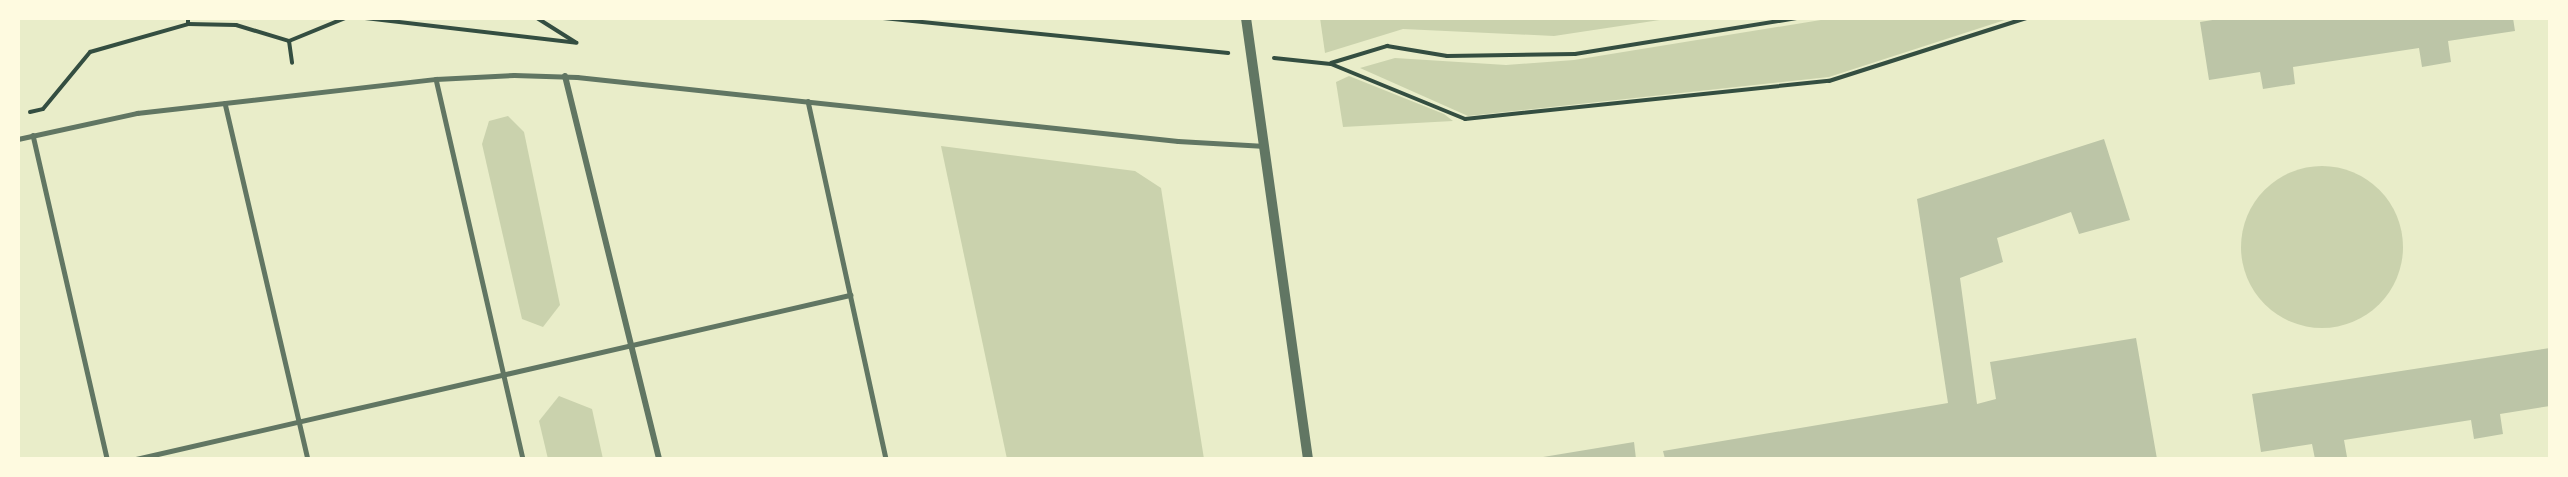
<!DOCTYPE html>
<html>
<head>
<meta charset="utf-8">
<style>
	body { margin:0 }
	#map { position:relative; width:2568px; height:477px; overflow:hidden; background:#e9edc9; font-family:Ubuntu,sans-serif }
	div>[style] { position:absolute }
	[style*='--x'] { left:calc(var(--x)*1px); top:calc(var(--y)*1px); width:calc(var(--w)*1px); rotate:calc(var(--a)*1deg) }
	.green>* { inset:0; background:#cad2ad }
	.round { border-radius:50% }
	.building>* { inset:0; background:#bcc5a7 }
	.path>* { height:4px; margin:-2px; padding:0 2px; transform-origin:2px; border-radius:2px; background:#344e41 }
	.service>* { height:4.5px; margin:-2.25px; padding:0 2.25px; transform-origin:2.25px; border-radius:2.25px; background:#617663 }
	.minor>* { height:6px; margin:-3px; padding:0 3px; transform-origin:3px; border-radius:3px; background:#617663 }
	.tertiary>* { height:10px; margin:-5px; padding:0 5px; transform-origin:5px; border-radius:5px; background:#617663 }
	span { translate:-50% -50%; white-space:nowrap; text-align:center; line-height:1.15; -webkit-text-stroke:4.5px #fefae0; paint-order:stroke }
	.frame { position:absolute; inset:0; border:20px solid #fefae0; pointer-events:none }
</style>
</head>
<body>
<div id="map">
	<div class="green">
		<i style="clip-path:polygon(1320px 18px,1673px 18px,1554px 36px,1403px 29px,1325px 53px)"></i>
		<i style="clip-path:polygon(1833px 18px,2011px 18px,1829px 77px,1468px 116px,1360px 68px,1395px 58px,1506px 65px,1574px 60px)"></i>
		<i style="clip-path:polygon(1349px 76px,1444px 114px,1453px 121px,1343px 127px,1336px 82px)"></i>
		<i style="clip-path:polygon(508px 116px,524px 132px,560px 305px,543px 327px,522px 319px,482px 144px,489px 121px)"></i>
		<i style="clip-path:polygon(941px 146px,1135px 171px,1161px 188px,1204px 459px,1007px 459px)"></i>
		<i class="round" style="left:2241px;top:166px;width:162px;height:162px"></i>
		<i style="clip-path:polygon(559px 396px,592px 409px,603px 459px,548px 459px,539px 421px)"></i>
	</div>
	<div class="building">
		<i style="clip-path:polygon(2225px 18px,2513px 18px,2515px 31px,2448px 41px,2451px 62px,2422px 67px,2419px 48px,2293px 67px,2295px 84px,2263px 89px,2260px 72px,2209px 80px,2200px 22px)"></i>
		<i style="clip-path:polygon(2104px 139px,2130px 220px,2079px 234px,2071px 212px,1997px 238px,2003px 262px,1960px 278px,1977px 404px,1996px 399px,1990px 362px,2136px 338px,2157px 459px,1665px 459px,1663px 451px,1948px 403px,1917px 199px)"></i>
		<i style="clip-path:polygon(2550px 348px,2550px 406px,2500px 414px,2503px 434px,2474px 439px,2471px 420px,2344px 440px,2347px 457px,2332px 459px,2315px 459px,2312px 444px,2261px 452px,2252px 394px)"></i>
		<i style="clip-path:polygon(1634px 442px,1636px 459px,1538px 459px,1537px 458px)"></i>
	</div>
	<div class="path">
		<i style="--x:188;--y:18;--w:6;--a:90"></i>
		<i style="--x:365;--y:18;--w:213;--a:6.7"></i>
		<i style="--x:537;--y:18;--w:45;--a:32.3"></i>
		<i style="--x:883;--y:18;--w:347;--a:5.8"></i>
		<i style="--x:289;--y:41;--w:22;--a:82"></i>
		<i style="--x:1274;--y:58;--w:57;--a:6"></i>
		<i style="--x:1331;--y:64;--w:145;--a:22.3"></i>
		<i style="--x:1465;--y:119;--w:366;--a:-6"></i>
		<i style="--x:1829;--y:81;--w:208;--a:-17.7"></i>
		<i style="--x:1331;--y:63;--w:59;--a:-16.9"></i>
		<i style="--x:1387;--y:46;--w:61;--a:9.5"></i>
		<i style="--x:1447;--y:56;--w:128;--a:-0.9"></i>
		<i style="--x:1575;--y:54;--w:226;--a:-9.2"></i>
		<i style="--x:30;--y:112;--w:13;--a:-13"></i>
		<i style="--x:43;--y:109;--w:74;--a:-50.5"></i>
		<i style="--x:90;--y:52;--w:102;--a:-15.9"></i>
		<i style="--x:188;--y:24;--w:48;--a:1.2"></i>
		<i style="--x:236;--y:25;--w:55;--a:16.8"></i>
		<i style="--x:289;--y:41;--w:61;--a:-22.3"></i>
	</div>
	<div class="service">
		<i style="--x:436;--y:79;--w:390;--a:77.1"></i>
		<i style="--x:808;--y:101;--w:366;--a:77.7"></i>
		<i style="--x:225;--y:103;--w:366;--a:76.9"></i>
		<i style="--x:33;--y:135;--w:332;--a:77.1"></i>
		<i style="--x:18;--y:139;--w:122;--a:-12.3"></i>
		<i style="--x:137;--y:113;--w:301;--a:-6.5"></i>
		<i style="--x:436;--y:79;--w:78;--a:-2.9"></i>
		<i style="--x:514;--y:75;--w:63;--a:1.8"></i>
		<i style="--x:577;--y:77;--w:604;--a:6.08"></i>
		<i style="--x:1178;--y:141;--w:87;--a:3.3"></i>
		<i style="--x:136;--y:459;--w:733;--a:-12.94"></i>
	</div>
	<div class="minor">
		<i style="--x:565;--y:76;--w:394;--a:76.2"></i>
	</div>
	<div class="tertiary">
		<i style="--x:1246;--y:18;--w:445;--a:82"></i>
	</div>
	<div class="frame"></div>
</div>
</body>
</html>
